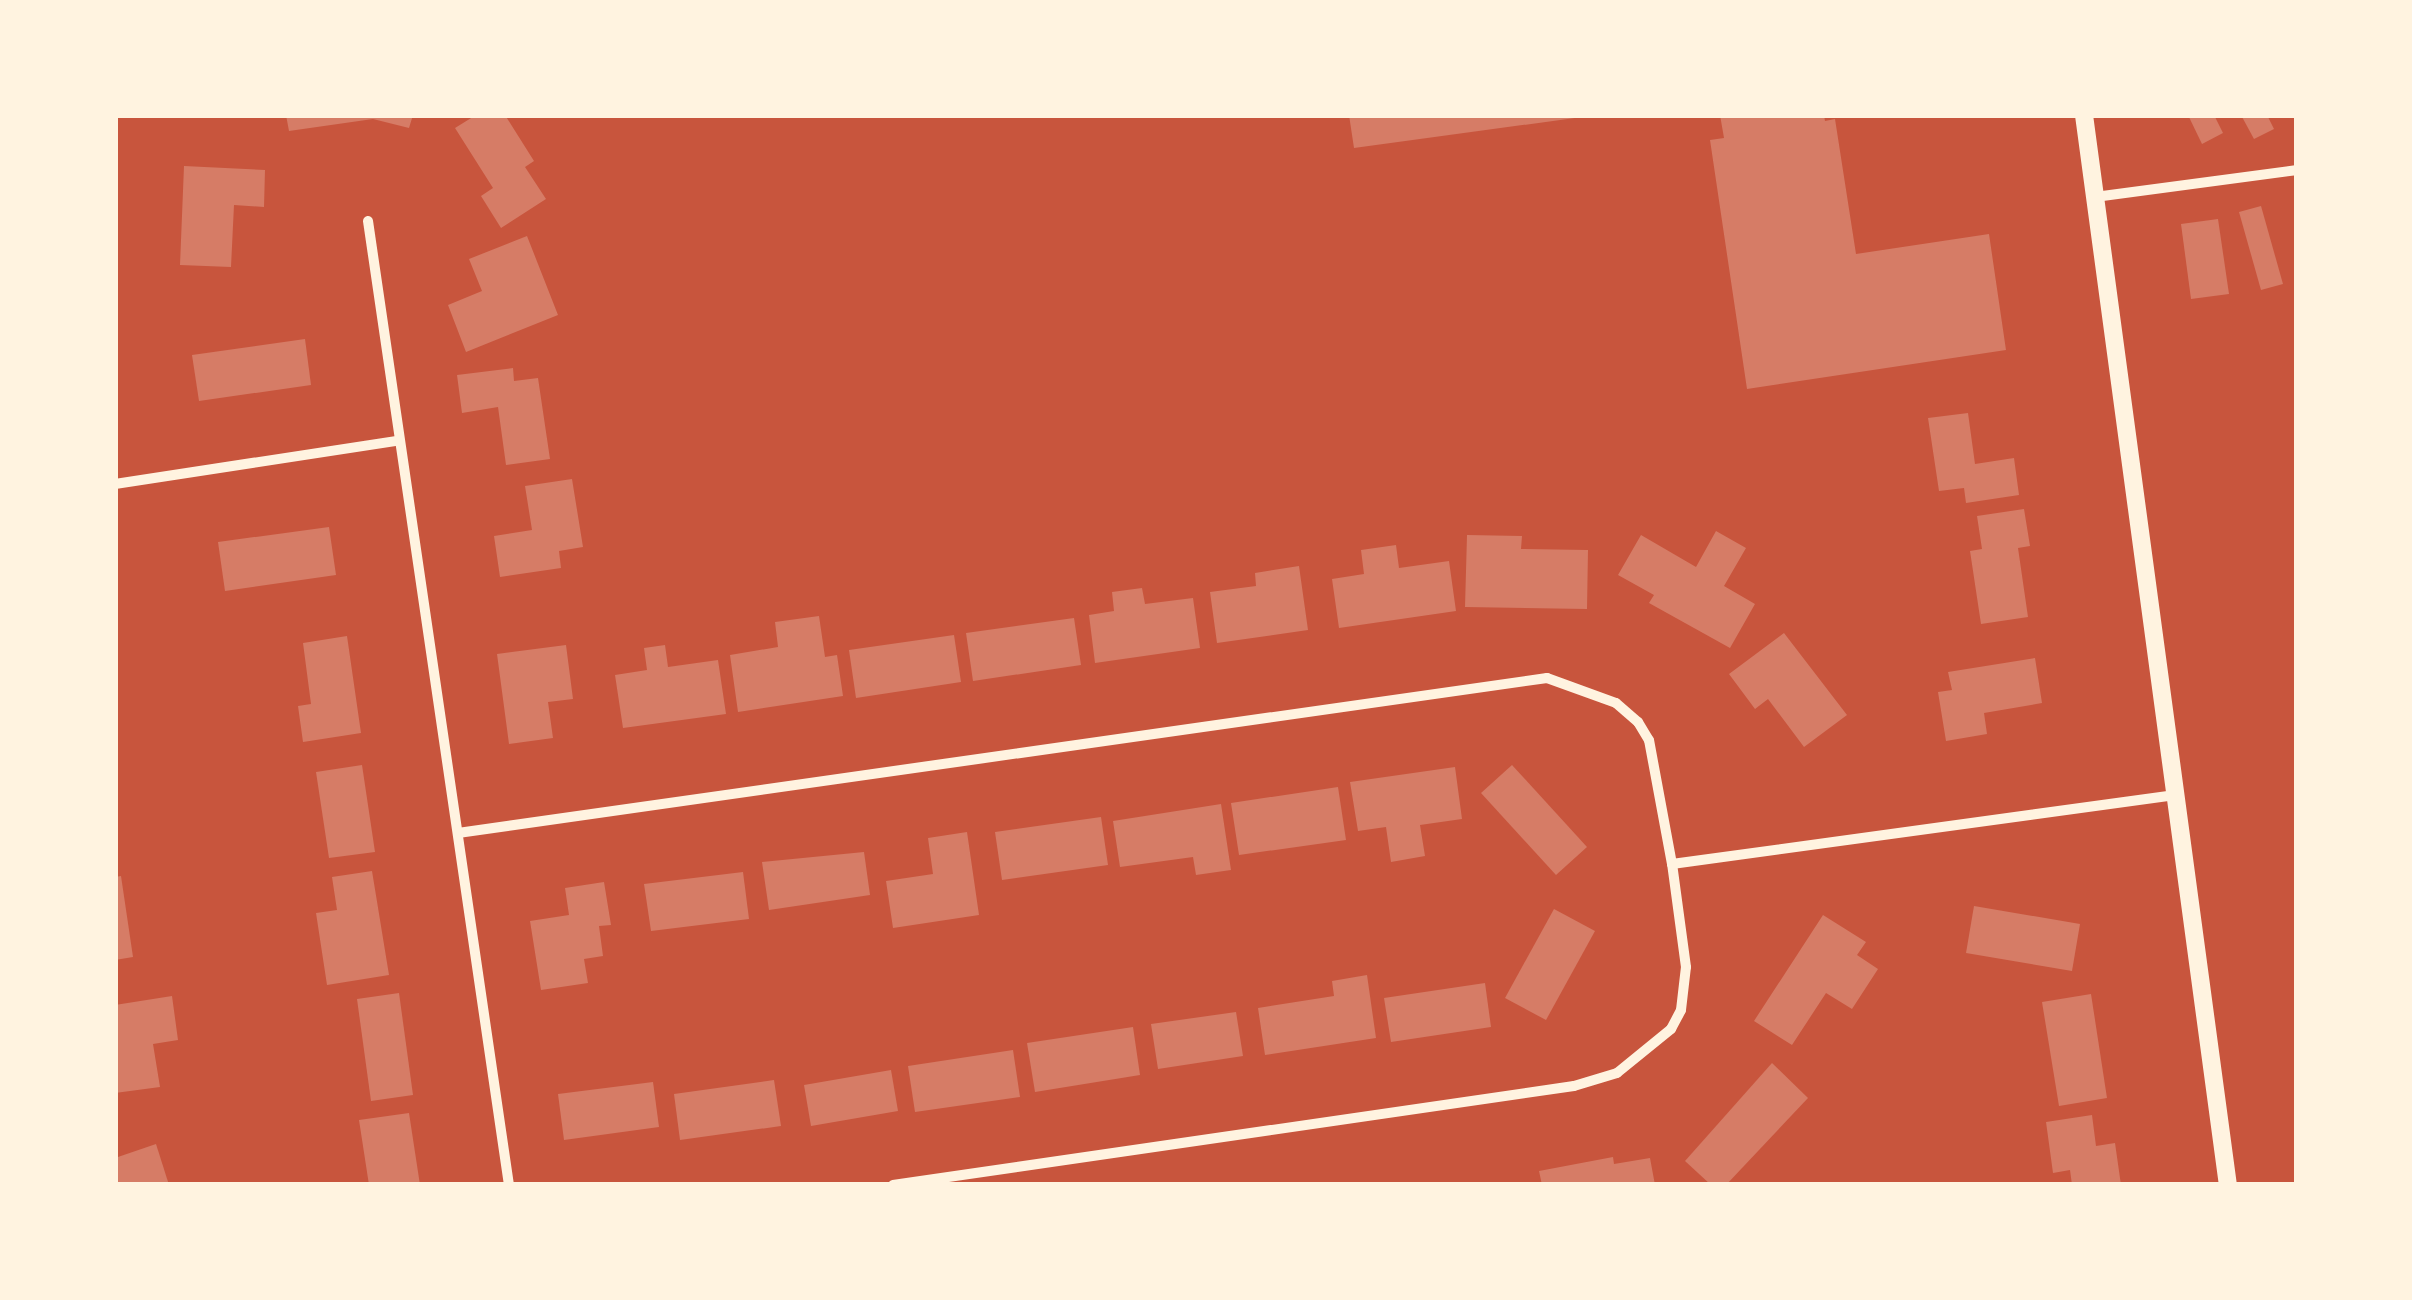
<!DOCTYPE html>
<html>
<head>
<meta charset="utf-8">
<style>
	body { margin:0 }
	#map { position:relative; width:2412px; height:1300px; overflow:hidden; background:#c8553d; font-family:"Asap Condensed",sans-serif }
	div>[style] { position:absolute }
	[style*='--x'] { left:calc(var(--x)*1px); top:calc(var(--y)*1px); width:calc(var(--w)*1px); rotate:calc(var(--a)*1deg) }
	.building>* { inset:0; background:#d67c66 }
	.minor>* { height:10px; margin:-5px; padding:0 5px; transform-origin:5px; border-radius:5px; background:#fff3e0 }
	.tertiary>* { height:18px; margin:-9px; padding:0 9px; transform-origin:9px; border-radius:9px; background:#fff3e0 }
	span { translate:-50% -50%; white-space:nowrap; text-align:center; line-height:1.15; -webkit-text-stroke:10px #fff3e0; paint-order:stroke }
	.frame { position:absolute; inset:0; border:118px solid #fff3e0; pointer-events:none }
</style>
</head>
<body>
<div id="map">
	<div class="building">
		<i style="clip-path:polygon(286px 115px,413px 115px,409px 128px,373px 119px,289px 131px)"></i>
		<i style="clip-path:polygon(476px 115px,505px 115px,534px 161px,525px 167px,546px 199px,501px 228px,481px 196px,493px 188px,455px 128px)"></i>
		<i style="clip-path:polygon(1349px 115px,1582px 115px,1582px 117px,1354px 148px)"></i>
		<i style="clip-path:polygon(1720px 115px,1824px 115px,1825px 121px,1835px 119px,1856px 254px,1989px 234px,2006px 350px,1747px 389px,1710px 140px,1724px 138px)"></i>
		<i style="clip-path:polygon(2188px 115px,2214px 115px,2223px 133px,2202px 144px)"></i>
		<i style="clip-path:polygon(2241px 115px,2267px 115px,2274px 129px,2254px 139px)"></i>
		<i style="clip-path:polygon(184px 166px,265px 170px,264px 207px,234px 205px,231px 267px,180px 265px)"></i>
		<i style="clip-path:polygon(2261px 206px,2283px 284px,2261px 290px,2239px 212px)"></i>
		<i style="clip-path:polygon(2218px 219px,2229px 294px,2191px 299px,2181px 224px)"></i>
		<i style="clip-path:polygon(527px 236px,558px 315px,466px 352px,448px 305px,482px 291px,469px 259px)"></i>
		<i style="clip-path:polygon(305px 339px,311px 385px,199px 401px,192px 355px)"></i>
		<i style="clip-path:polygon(513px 368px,514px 381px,538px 378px,550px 459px,506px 465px,498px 407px,462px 413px,457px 375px)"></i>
		<i style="clip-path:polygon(1968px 413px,1975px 464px,2014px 458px,2019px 495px,1966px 503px,1964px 488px,1939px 491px,1928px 418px)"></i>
		<i style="clip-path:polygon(572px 479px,583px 547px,559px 551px,561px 568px,500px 577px,494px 536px,532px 530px,525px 486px)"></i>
		<i style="clip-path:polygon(2024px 509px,2030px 546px,2018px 548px,2028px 617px,1981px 624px,1970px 551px,1982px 549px,1977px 516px)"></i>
		<i style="clip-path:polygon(329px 527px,336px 575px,225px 591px,218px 542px)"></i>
		<i style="clip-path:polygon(1716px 531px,1746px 548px,1724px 586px,1755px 604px,1730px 648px,1649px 603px,1654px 595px,1618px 575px,1641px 535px,1696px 567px)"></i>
		<i style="clip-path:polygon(1467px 535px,1522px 536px,1521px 549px,1588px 550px,1587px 609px,1465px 607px)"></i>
		<i style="clip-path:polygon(1396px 545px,1399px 568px,1449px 561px,1456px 611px,1339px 628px,1332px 579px,1364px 574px,1361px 550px)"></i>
		<i style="clip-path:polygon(1299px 566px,1308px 630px,1217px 643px,1210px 592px,1256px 586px,1255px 573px)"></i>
		<i style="clip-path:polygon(1142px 588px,1145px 604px,1193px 598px,1200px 648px,1095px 663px,1089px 615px,1114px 611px,1112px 592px)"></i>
		<i style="clip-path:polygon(819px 616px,825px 657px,837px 655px,843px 696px,738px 712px,730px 655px,778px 647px,775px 622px)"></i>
		<i style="clip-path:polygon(1074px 618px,1081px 665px,973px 681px,966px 633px)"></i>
		<i style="clip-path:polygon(1784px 633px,1847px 715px,1804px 747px,1768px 699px,1755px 709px,1729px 674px)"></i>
		<i style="clip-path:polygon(954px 635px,961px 682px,856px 698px,849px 650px)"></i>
		<i style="clip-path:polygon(347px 636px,361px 733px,303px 742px,298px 706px,311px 704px,303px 643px)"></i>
		<i style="clip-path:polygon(566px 645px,573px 699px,548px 702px,553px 738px,509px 744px,497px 654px)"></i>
		<i style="clip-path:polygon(665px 645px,668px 667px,718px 660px,726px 714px,623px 728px,615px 675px,647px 670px,644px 648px)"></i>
		<i style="clip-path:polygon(2035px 658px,2042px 703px,1984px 713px,1987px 734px,1946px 741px,1938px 692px,1952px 690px,1948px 672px)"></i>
		<i style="clip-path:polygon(362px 765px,375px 852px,329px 858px,316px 772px)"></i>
		<i style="clip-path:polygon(1512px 765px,1587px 847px,1556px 875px,1481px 793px)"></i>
		<i style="clip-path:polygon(1455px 767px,1462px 819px,1420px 825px,1425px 856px,1391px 862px,1386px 827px,1358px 831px,1350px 782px)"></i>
		<i style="clip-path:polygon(1338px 787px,1346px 840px,1239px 855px,1231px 803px)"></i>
		<i style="clip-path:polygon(1221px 804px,1231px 870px,1196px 875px,1193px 857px,1120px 867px,1113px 821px)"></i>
		<i style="clip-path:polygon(1101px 817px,1108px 865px,1002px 880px,995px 832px)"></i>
		<i style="clip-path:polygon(967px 832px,979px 915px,893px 928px,886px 881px,933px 874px,928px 838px)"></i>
		<i style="clip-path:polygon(864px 852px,870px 895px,769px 910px,762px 862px)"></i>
		<i style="clip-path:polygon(372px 871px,389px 975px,327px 985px,316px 913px,337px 910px,332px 877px)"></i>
		<i style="clip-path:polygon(743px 872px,749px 919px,651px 931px,644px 884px)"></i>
		<i style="clip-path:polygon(121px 876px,133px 957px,115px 960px,115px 877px)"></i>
		<i style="clip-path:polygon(604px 882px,611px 925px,599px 926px,603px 956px,584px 959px,588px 983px,541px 990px,530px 921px,569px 915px,565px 888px)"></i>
		<i style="clip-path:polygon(1974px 906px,2080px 924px,2072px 971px,1966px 953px)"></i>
		<i style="clip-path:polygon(1554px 909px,1595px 931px,1546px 1020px,1505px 998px)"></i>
		<i style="clip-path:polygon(1823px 915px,1866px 942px,1857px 955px,1878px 969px,1852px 1009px,1826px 993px,1792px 1045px,1754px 1021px)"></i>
		<i style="clip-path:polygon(1367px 975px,1376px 1038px,1265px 1055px,1258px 1008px,1334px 996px,1332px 981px)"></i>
		<i style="clip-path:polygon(1485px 983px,1491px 1027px,1391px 1042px,1384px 998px)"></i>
		<i style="clip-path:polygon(399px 993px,413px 1095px,371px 1101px,357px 999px)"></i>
		<i style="clip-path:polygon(2091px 994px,2107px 1098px,2059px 1106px,2042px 1002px)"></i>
		<i style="clip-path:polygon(172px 996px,178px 1040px,153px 1044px,160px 1087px,115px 1093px,115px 1005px)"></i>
		<i style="clip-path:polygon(1236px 1012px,1243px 1056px,1158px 1069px,1151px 1024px)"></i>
		<i style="clip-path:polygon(1133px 1027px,1140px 1075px,1035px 1092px,1027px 1043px)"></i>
		<i style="clip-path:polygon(1013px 1050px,1020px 1097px,915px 1112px,908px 1066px)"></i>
		<i style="clip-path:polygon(1772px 1063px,1808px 1098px,1726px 1185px,1711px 1185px,1685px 1161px)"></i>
		<i style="clip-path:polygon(891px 1070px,898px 1111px,811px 1126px,804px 1085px)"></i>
		<i style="clip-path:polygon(774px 1080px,781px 1126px,680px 1140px,674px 1094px)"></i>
		<i style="clip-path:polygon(653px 1082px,659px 1127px,564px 1140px,558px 1094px)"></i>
		<i style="clip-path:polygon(409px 1113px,420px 1185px,369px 1185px,359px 1120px)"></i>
		<i style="clip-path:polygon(2092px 1115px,2096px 1146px,2115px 1143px,2121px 1185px,2072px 1185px,2070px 1170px,2053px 1173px,2046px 1122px)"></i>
		<i style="clip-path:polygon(156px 1144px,169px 1185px,115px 1185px,115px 1158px)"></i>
		<i style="clip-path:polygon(1613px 1157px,1614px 1164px,1650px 1158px,1655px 1185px,1542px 1185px,1539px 1171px)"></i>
	</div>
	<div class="minor">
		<i style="--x:2095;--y:197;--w:204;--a:-7.6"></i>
		<i style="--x:368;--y:221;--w:974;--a:81.68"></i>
		<i style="--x:115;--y:484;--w:285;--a:-8.7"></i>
		<i style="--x:458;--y:833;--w:1100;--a:-8.1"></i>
		<i style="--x:1547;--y:678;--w:73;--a:19.9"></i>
		<i style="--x:1616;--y:703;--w:29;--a:41"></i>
		<i style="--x:1638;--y:722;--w:21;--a:59"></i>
		<i style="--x:1649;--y:740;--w:126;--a:79.5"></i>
		<i style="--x:893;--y:1185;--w:688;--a:-8.27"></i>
		<i style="--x:1574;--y:1086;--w:45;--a:-16.8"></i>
		<i style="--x:1617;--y:1073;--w:70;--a:-39.2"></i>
		<i style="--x:1671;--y:1029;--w:21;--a:-62"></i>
		<i style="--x:1681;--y:1010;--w:43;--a:-83.4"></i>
		<i style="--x:1686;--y:967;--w:104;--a:-97.7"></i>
		<i style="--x:1672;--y:864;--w:508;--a:-7.81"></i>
	</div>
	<div class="tertiary">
		<i style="--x:2084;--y:115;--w:1080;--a:82.34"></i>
	</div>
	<div class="frame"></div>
</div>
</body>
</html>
